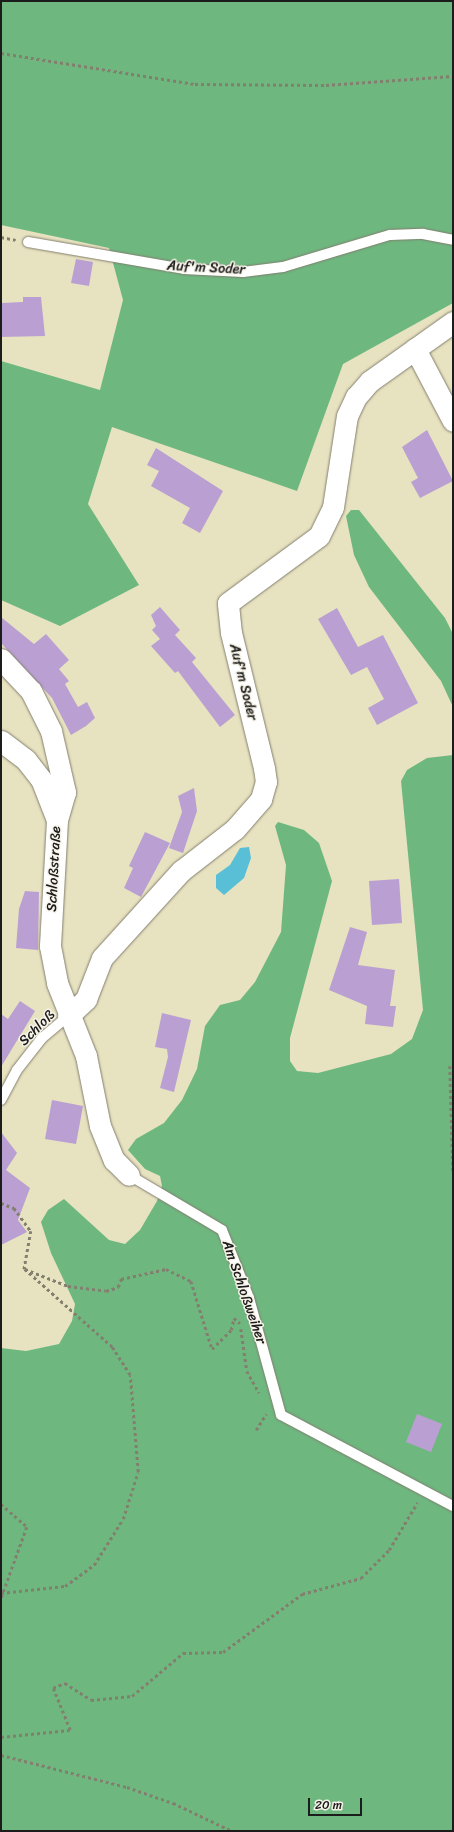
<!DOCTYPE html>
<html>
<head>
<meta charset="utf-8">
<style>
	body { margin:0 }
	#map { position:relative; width:454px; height:1832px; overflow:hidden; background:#e7e2c0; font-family:Sriracha,sans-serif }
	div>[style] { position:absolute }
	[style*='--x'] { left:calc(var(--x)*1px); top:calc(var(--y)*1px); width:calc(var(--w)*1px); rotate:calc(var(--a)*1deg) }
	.forest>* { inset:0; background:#6eb880 }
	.water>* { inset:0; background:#58bfd6 }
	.building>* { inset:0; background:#baa0d2 }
	.path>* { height:2.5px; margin-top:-1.25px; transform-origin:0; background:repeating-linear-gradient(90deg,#827f6e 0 3px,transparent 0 6px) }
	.roads { filter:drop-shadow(0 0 1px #827f6e) drop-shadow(0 0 1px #827f6e) }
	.service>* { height:10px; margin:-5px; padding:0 5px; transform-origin:5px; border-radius:5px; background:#fff }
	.minor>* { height:21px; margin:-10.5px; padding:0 10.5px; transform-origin:10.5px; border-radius:10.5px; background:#fff }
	span { translate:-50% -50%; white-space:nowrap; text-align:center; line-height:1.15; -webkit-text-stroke:3px #f7f3e8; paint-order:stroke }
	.street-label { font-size:14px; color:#1c1c1c }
	.frame { position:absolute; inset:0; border:2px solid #1c1c1c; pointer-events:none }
	.scale { position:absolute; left:308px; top:1798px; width:54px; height:18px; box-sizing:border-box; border:2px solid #1c1c1c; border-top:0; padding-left:5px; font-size:12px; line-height:14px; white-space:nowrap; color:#1c1c1c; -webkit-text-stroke:3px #f7f3e8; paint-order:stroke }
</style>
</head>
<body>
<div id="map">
	<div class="forest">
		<i style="clip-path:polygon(1px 1px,453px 1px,453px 303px,343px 364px,297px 491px,112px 427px,88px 504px,139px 585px,60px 626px,1px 600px,1px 361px,100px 390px,123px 300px,109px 248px,1px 225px)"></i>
		<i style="clip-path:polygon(351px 510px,359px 510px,445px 618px,453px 634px,453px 707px,441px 681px,369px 587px,354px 555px,346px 516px)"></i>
		<i style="clip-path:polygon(453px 755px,453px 1831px,1px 1831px,1px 1348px,26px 1351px,59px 1344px,72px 1321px,75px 1304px,51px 1253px,41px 1222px,48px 1210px,64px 1199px,109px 1240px,125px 1244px,140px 1230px,157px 1201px,162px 1186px,160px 1176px,145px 1169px,128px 1150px,136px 1139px,164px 1123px,182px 1100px,197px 1069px,205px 1026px,220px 1005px,240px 1000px,255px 982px,281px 932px,286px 865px,275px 826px,278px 822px,304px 830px,319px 843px,332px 881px,290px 1038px,290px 1061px,297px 1071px,318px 1073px,391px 1054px,412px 1039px,423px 1010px,401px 781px,407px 770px,427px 758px)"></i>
	</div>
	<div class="water">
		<i style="clip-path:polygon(249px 847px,251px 858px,244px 878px,224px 895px,216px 888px,216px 875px,230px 865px,240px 848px)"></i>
	</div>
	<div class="building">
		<i style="clip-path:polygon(76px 259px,93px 262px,89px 286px,71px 283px)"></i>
		<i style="clip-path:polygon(23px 297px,41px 297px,45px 336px,1px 337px,1px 303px,23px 302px)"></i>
		<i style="clip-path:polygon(427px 430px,453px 481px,420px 498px,411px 482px,418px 478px,402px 447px)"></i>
		<i style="clip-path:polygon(156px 448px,223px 491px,200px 533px,182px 523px,190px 508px,151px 486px,159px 471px,147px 465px)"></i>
		<i style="clip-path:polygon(160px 607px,180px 630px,175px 635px,196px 658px,192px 662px,235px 715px,220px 727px,178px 671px,175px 673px,151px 646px,160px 639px,152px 630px,156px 626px,151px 615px)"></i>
		<i style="clip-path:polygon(337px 608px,358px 647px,383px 635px,418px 703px,377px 725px,368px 708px,384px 699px,367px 667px,351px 675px,318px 619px)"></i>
		<i style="clip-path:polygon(1px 617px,34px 644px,46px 634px,69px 660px,59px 669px,69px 681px,65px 684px,78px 707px,87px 702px,95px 718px,86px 726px,71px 735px,52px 698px,1px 643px)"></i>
		<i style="clip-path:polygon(194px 788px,197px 811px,183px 853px,169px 848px,182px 812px,178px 796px)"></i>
		<i style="clip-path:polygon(145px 832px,170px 843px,141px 897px,124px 888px,133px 868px,129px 866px)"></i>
		<i style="clip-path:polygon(399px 879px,402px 923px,372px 925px,369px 881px)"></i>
		<i style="clip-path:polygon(25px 891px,39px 892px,38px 950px,16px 948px,19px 909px)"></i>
		<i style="clip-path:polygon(350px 927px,367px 932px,358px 965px,395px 970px,390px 1006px,396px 1006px,393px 1027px,365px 1024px,367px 1006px,329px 990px)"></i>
		<i style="clip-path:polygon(20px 1001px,35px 1011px,1px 1067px,1px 1014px,8px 1019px)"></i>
		<i style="clip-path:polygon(162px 1013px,191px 1020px,174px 1092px,160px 1088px,168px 1057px,167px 1049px,155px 1047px)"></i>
		<i style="clip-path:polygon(52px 1100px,83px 1106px,76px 1144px,45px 1139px)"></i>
		<i style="clip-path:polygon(1px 1132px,17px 1153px,6px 1170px,30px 1188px,18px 1220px,27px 1232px,1px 1245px)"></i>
		<i style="clip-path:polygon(417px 1414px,442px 1424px,431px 1452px,406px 1442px)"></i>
	</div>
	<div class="path">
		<i style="--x:1;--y:53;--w:196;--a:9.1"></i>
		<i style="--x:195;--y:84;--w:131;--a:0.4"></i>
		<i style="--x:326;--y:85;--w:127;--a:-4.1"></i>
		<i style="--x:1;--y:237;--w:15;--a:11"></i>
		<i style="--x:450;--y:1066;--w:106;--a:88.4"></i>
		<i style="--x:1;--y:1203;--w:14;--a:21"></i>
		<i style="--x:14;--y:1208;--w:29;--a:54"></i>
		<i style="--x:31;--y:1231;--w:39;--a:100"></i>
		<i style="--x:25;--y:1269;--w:46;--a:21.6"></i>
		<i style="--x:68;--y:1286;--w:38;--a:7"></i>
		<i style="--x:106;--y:1291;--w:13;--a:-18"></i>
		<i style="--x:118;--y:1287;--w:9;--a:-69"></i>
		<i style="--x:121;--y:1279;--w:46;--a:-12.5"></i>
		<i style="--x:166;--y:1269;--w:28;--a:26"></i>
		<i style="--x:191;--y:1281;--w:71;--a:72.8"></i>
		<i style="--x:212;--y:1349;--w:27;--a:-45"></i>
		<i style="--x:231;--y:1330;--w:12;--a:-76"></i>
		<i style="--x:234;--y:1318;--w:8;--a:40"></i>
		<i style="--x:241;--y:1329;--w:42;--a:81.9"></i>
		<i style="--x:247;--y:1371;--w:25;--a:61"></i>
		<i style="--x:256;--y:1430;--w:19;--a:-58"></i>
		<i style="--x:1;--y:1504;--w:35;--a:41"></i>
		<i style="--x:27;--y:1527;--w:77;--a:109.9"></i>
		<i style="--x:1;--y:1593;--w:64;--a:-6.2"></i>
		<i style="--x:65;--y:1586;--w:36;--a:-36"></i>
		<i style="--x:94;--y:1565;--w:54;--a:-57.8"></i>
		<i style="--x:123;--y:1519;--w:49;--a:-72.3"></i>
		<i style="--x:138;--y:1472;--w:97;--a:-94.7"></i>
		<i style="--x:130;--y:1375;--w:33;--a:-123"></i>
		<i style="--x:112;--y:1347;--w:118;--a:-138.4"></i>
		<i style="--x:1;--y:1737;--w:69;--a:-5.8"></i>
		<i style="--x:70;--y:1730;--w:45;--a:-112"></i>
		<i style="--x:53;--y:1688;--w:13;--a:-23"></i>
		<i style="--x:65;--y:1683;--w:31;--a:33"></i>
		<i style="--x:91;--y:1700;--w:41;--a:-5.6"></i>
		<i style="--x:132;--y:1696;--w:67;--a:-40.1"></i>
		<i style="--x:183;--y:1653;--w:40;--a:-1.4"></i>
		<i style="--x:223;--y:1652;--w:98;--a:-36.3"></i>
		<i style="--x:302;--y:1594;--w:61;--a:-15.2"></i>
		<i style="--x:361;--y:1578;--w:40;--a:-45"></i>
		<i style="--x:389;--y:1550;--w:55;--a:-59.2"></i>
		<i style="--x:1;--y:1755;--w:130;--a:14.3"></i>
		<i style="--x:127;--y:1787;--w:49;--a:19.2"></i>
		<i style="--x:173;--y:1803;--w:65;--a:25.4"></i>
	</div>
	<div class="roads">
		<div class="service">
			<i style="--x:28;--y:242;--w:158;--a:9.8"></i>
			<i style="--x:184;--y:269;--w:59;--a:2.9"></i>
			<i style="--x:243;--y:272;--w:40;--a:-7.1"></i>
			<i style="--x:283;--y:267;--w:112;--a:-16.7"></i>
			<i style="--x:390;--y:235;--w:33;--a:-2"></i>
			<i style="--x:423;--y:234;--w:31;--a:11"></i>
			<i style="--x:1;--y:1100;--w:34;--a:-62"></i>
			<i style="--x:17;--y:1070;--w:41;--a:-52"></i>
			<i style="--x:42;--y:1038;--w:34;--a:-40"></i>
			<i style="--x:129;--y:1175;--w:108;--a:30.6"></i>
			<i style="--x:222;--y:1230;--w:73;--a:68.3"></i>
			<i style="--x:249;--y:1298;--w:121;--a:74.7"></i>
			<i style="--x:281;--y:1415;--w:195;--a:27.9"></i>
		</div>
		<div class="minor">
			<i style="--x:415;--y:349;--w:81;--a:62.2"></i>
			<i style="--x:1;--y:659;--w:44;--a:46.8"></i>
			<i style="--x:31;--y:691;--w:45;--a:63.4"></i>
			<i style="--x:51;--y:731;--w:63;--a:77.1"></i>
			<i style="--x:65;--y:792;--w:29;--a:106"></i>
			<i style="--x:1;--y:741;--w:31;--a:37"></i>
			<i style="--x:26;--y:760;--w:24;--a:52"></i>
			<i style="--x:41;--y:779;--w:44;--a:68.7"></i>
			<i style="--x:57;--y:820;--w:126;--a:93.2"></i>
			<i style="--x:50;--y:946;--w:38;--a:79"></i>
			<i style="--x:57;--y:983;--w:79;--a:68.3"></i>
			<i style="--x:86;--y:1056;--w:71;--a:78.7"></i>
			<i style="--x:100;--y:1126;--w:37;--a:68"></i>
			<i style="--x:114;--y:1160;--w:21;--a:45"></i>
			<i style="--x:68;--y:1016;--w:25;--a:-43"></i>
			<i style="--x:86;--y:999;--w:44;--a:-68.7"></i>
			<i style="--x:102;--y:958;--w:118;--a:-47.8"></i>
			<i style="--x:181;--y:871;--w:68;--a:-37.9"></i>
			<i style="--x:235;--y:829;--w:40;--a:-49"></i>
			<i style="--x:261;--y:799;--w:18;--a:-74"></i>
			<i style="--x:266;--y:782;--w:14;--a:-98"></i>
			<i style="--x:264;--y:768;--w:139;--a:-103.7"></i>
			<i style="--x:231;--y:633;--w:30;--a:-96"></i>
			<i style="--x:228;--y:603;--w:113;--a:-36.4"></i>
			<i style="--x:319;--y:536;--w:32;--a:-64"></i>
			<i style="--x:333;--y:507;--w:92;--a:-81.3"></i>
			<i style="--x:347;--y:416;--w:21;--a:-65"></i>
			<i style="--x:356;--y:397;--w:21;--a:-49"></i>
			<i style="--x:370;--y:381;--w:102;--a:-35.4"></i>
		</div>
	</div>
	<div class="street-label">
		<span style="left:206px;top:268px;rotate:3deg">Auf'm Soder</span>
		<span style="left:243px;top:682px;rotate:76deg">Auf'm Soder</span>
		<span style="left:54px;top:869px;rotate:-87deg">Schloßstraße</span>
		<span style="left:37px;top:1028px;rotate:-45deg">Schloß</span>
		<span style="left:244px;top:1292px;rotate:71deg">Am Schloßweiher</span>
	</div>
	<div class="frame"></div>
	<div class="scale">20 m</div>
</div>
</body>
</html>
